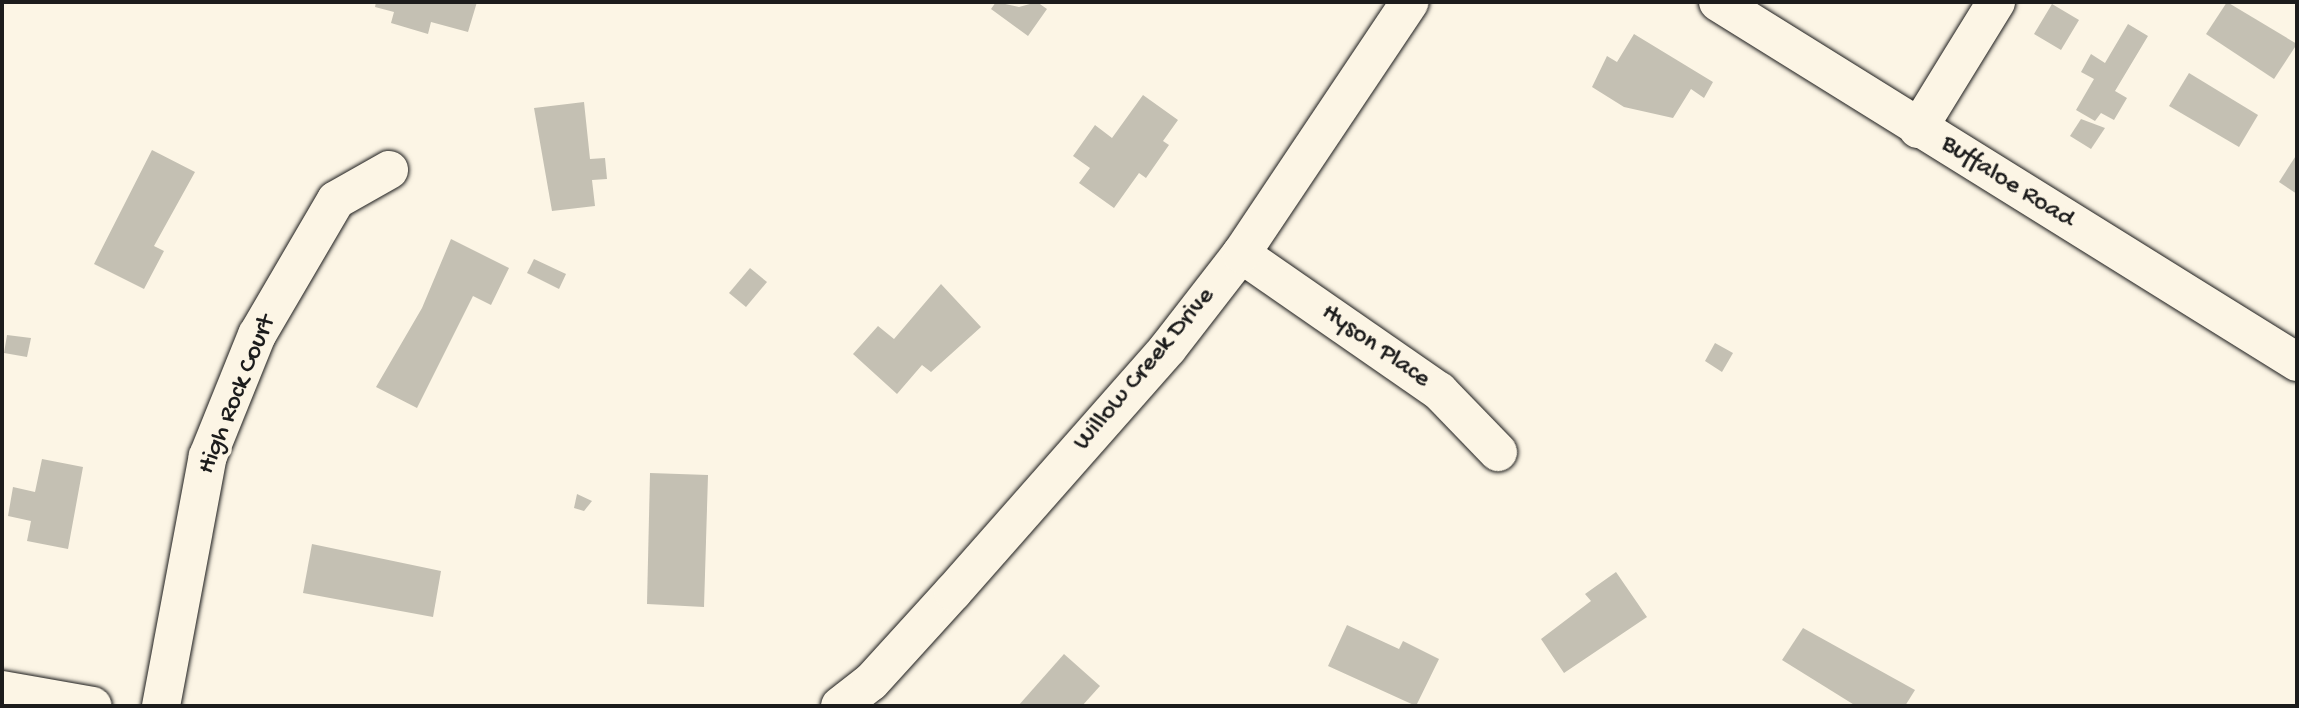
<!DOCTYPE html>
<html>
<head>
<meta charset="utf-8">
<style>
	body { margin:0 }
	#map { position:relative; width:2299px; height:708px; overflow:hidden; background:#fcf5e5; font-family:"Gochi Hand",sans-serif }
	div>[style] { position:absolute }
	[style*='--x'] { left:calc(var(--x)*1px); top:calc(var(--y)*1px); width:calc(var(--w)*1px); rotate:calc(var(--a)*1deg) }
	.building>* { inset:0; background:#c4c0b3 }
	.roads { filter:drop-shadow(0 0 2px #1c1c1c) drop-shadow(0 0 2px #1c1c1c) }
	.minor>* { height:38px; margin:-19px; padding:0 19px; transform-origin:19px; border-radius:19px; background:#fcf5e5 }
	.major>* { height:38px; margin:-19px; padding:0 19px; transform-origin:19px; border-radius:19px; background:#fcf5e5 }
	span { translate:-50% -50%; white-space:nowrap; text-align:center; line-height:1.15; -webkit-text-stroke:7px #fcf5e5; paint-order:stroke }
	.street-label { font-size:26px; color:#1c1c1c }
	.frame { position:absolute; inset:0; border:4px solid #1c1c1c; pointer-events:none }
</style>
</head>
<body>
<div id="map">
	<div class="building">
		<i style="clip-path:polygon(376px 2px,477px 2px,468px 32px,431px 22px,428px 34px,391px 23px,394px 12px,375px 7px)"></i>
		<i style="clip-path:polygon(996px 2px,1019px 7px,1037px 2px,1047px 9px,1028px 36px,991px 9px)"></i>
		<i style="clip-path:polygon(2227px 2px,2297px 44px,2274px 79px,2206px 34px)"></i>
		<i style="clip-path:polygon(2052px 4px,2079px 20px,2061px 50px,2034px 34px)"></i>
		<i style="clip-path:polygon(2128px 24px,2148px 36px,2115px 91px,2127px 98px,2114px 120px,2101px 113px,2095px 121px,2076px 110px,2094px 79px,2081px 72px,2091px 54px,2105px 63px)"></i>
		<i style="clip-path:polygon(1634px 34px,1713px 82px,1704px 98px,1691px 89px,1673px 118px,1624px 107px,1592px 87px,1607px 56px,1617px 62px)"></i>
		<i style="clip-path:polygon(2189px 73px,2258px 115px,2239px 147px,2169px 106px)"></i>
		<i style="clip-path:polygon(1143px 95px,1178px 120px,1163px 141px,1169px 145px,1146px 178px,1139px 173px,1114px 208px,1079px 183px,1090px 168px,1073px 156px,1095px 125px,1112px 138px)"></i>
		<i style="clip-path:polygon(584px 102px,590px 159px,605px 158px,607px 179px,592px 180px,595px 206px,552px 211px,534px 108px)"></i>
		<i style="clip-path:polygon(2081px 119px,2105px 128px,2091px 149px,2070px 136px)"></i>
		<i style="clip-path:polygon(152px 150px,195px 172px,154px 246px,164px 251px,144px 289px,94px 264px)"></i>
		<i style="clip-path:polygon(2297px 154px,2297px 194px,2279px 182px)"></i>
		<i style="clip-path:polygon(451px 239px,509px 268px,491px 305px,473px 296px,417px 408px,376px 387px,422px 308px)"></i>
		<i style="clip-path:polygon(534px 259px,566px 274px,559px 289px,527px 273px)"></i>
		<i style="clip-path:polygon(750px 268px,767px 282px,746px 307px,729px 293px)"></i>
		<i style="clip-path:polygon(941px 284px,981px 327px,931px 372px,922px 365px,897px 394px,853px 354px,878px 326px,894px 339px)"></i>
		<i style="clip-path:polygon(7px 335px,31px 338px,27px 357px,4px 353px)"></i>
		<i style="clip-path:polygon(1715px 343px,1733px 353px,1722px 372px,1705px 361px)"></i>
		<i style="clip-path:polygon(42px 459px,83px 467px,68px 549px,27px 541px,31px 521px,8px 516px,13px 487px,35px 492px)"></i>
		<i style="clip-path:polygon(650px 473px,708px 475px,704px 607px,647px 604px)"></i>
		<i style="clip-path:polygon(577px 494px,592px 501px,584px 511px,574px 508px)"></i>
		<i style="clip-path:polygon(312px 544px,441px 571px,433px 617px,303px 593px)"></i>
		<i style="clip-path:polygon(1616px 572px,1647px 617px,1564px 673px,1541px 639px,1591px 601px,1585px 594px)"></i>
		<i style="clip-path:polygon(1347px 625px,1399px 649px,1403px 641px,1439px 659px,1416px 706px,1328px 666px)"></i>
		<i style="clip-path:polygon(1803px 628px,1915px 690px,1905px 706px,1856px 706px,1782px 660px)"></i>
		<i style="clip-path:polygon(1064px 654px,1100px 686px,1082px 706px,1018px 706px)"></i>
	</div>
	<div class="roads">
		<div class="minor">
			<i style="--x:1918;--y:129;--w:149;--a:-58.4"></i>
			<i style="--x:1241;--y:254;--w:241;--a:34.7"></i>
			<i style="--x:1439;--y:391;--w:85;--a:46"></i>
			<i style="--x:2;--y:690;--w:92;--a:10"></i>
			<i style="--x:161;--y:706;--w:254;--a:-79.4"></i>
			<i style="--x:208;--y:456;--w:131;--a:-68"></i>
			<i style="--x:257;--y:335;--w:156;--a:-59.7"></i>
			<i style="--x:336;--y:200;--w:61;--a:-29.5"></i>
			<i style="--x:840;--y:706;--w:39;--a:-38"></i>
			<i style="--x:871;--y:682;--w:122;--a:-47.7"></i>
			<i style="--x:953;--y:592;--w:325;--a:-48.6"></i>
			<i style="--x:1168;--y:348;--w:119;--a:-52.2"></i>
			<i style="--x:1241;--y:254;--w:303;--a:-56.2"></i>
		</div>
		<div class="major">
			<i style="--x:1718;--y:2;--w:682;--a:31.87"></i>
		</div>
	</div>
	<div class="street-label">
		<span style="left:2007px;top:183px;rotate:32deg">Buffaloe Road</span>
		<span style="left:1375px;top:347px;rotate:35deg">Hyson Place</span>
		<span style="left:1145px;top:370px;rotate:-50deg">Willow Creek Drive</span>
		<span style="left:238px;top:395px;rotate:-68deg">High Rock Court</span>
	</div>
	<div class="frame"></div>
</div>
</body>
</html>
